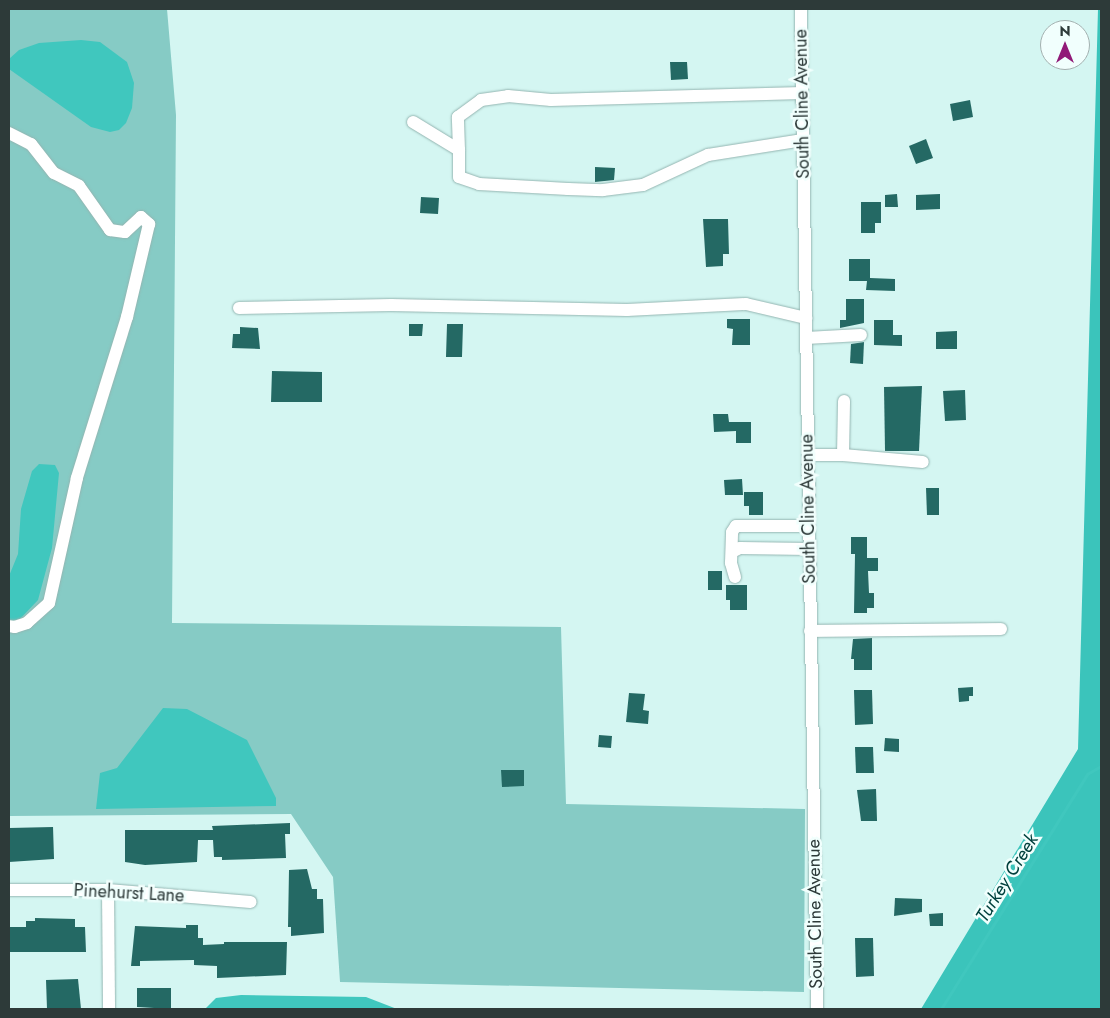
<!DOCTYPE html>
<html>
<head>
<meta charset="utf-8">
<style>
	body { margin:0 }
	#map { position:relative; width:1110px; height:1018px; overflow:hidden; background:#d4f6f2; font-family:Jost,sans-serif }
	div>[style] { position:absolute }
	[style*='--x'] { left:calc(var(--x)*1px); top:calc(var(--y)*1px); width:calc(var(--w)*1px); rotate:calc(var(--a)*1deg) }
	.green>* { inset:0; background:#86cbc5 }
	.forest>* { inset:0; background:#3bc4bb }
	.water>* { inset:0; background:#40c7be }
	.stream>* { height:3px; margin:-1.5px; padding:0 1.5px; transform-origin:1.5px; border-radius:1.5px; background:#40c7be }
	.building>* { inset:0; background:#246964 }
	.roads { filter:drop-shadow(0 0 1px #94b5b1) drop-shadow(0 0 1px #94b5b1) }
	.minor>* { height:12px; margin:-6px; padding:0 6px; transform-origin:6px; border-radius:6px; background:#fff }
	span { translate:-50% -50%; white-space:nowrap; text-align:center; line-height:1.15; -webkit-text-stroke:5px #f1fffd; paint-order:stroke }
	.street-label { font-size:18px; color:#2d3a39 }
	.water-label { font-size:19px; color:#01403d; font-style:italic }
	.frame { position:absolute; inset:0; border:10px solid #2d3a39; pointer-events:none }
	.north { position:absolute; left:1040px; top:20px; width:50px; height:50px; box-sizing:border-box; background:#f1fffd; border:1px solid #a3b0af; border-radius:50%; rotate:0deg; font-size:14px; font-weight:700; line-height:20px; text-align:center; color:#2d3a39 }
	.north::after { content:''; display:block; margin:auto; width:18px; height:22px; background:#911a78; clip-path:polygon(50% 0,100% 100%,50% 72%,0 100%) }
</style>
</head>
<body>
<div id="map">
	<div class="green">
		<i style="clip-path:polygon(9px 9px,167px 9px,176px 115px,172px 623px,561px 627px,566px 804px,805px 809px,804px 992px,340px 982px,333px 877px,291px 814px,9px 816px)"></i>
	</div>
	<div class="forest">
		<i style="clip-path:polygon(1098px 9px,1101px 9px,1101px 1009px,921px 1009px,1078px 749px)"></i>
	</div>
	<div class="water">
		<i style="clip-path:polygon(81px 40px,100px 42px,127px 62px,134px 83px,132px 108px,126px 123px,119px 130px,110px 132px,91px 127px,9px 69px,9px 59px,19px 50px,39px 43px)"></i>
		<i style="clip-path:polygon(39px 464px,55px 465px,59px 473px,52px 548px,38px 600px,20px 619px,12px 621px,9px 619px,9px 576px,18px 554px,21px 509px,32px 471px)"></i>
		<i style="clip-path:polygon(163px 708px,187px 709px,247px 740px,276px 798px,276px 806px,96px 809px,100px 773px,117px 768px)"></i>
		<i style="clip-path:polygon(241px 995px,366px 997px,397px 1009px,205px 1009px,216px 998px)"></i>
	</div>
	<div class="stream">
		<i style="--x:941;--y:1009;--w:277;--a:-58.1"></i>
		<i style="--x:1087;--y:774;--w:16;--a:-30"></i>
	</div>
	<div class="building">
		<i style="clip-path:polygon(670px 62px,687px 62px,688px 79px,671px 80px)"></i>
		<i style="clip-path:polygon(970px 100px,973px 117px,953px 121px,950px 104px)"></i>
		<i style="clip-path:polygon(926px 139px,933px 158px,916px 164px,909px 146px)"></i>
		<i style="clip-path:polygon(595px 167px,615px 168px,614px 180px,595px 182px)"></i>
		<i style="clip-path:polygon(897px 194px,898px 207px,885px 207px,885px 195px)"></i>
		<i style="clip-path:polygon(940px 194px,940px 209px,916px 210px,916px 195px)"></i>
		<i style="clip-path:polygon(421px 197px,439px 198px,438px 214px,420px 213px)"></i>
		<i style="clip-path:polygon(861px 202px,881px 202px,881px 223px,875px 223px,875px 233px,861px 233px)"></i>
		<i style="clip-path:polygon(703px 219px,728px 219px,729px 254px,723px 254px,723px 266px,706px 267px)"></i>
		<i style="clip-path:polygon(849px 259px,870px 259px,870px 278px,895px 279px,895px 291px,866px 290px,867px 281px,849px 281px)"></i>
		<i style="clip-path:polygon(846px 299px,864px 299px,864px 323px,840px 328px,840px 320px,846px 320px)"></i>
		<i style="clip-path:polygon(727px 319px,750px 319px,750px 345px,732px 345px,733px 329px,727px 328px)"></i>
		<i style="clip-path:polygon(874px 320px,893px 320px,893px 335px,902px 335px,902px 346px,874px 345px)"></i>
		<i style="clip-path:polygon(409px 324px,423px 324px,422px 336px,409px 336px)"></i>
		<i style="clip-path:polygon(447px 324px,463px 324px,462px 357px,446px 357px)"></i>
		<i style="clip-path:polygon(240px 327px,258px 328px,260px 349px,232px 348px,233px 334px,240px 334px)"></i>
		<i style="clip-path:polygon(957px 331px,957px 349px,936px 349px,936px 332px)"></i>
		<i style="clip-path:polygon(864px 342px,863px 364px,850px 363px,851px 344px)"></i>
		<i style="clip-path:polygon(272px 371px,322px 372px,322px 402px,271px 402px)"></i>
		<i style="clip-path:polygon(922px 386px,919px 451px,885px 451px,884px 387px)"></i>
		<i style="clip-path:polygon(965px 390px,966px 420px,945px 421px,943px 391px)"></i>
		<i style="clip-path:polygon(713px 414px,728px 414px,729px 422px,751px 422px,751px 443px,736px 443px,736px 431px,714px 432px)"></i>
		<i style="clip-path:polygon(742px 479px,743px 495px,725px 495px,724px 480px)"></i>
		<i style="clip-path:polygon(926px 488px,939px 488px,939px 515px,927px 515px)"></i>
		<i style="clip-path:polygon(744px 492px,763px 492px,763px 515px,749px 515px,749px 506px,744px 506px)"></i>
		<i style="clip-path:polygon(851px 537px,867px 537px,867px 558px,878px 558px,878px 571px,868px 571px,869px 593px,874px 593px,874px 608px,867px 608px,867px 613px,854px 613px,855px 554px,851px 554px)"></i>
		<i style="clip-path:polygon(708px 571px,722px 571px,722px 590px,708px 590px)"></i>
		<i style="clip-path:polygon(726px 585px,747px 585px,747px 610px,730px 610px,730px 600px,726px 600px)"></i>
		<i style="clip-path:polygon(872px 638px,872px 670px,854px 670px,854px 659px,851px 659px,853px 639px)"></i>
		<i style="clip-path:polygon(973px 687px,973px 696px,969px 696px,969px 701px,959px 702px,958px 688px)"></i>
		<i style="clip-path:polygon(854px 690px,872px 690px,873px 724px,855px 725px)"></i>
		<i style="clip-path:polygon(629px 693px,645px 694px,643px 710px,649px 711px,648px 724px,626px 722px)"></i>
		<i style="clip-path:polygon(599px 735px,612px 736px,611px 748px,598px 747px)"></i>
		<i style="clip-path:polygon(885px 738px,899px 739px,899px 752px,884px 751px)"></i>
		<i style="clip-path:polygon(855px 747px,873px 747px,874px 773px,856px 773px)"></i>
		<i style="clip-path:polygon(501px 770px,524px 770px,524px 786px,502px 787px)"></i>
		<i style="clip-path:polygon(876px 789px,877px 821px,861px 821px,857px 790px)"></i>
		<i style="clip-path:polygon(290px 823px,290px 834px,285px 834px,286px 858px,222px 860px,222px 857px,214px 857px,213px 840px,198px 840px,197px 862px,145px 865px,125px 862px,125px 830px,213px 830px,212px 826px)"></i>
		<i style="clip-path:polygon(53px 827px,54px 859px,9px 862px,9px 828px)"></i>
		<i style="clip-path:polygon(307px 869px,312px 889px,317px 889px,317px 899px,323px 899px,324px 933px,291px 936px,291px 927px,288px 927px,289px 870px)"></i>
		<i style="clip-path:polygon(895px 898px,922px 899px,922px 912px,894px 916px)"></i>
		<i style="clip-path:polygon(943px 913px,943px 926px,930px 926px,929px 914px)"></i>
		<i style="clip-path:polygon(35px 918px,75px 919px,75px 927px,85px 927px,86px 952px,9px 952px,9px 927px,26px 927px,26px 921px,35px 921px)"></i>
		<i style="clip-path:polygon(186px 925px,198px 925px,198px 938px,203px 938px,203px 945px,224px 944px,224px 942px,287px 942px,286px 975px,217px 978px,217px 966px,194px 965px,194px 960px,140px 961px,140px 966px,131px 966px,135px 926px,186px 928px)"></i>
		<i style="clip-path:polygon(855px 938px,873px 938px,874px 976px,856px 977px)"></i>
		<i style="clip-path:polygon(78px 979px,81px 1009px,47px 1009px,46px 980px)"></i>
		<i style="clip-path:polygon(137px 988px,171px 988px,171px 1009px,137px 1007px)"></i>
	</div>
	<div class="roads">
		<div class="minor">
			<i style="--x:801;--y:9;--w:1000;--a:89.08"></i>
			<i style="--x:413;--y:122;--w:54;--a:31.3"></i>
			<i style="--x:459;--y:150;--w:27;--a:90"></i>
			<i style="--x:459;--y:177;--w:21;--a:19"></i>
			<i style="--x:479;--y:184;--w:89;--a:3.2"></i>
			<i style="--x:568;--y:189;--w:35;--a:2"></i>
			<i style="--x:603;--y:190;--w:40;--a:-7.1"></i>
			<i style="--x:643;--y:185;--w:72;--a:-24.8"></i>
			<i style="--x:708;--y:155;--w:96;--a:-9"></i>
			<i style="--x:9;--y:133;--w:25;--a:27"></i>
			<i style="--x:31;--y:144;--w:37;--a:52"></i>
			<i style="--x:54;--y:173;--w:28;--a:27"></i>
			<i style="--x:79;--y:186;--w:54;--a:54.8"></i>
			<i style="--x:110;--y:230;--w:15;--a:8"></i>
			<i style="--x:125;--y:232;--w:22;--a:-43"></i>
			<i style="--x:141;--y:217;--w:11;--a:41"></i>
			<i style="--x:149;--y:224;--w:96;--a:103.3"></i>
			<i style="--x:127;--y:317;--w:169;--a:107.3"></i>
			<i style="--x:77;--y:478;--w:128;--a:102.6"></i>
			<i style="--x:49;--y:603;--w:30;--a:138"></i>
			<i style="--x:27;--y:623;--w:13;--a:162"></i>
			<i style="--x:15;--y:627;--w:6;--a:-171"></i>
			<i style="--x:459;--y:150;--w:33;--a:-92"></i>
			<i style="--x:458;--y:117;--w:29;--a:-36"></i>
			<i style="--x:481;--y:100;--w:27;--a:-8"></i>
			<i style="--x:508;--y:96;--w:43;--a:5.3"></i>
			<i style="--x:551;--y:100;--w:251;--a:-1.6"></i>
			<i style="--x:239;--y:308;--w:152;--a:-1.1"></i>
			<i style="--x:391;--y:305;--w:236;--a:1.2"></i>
			<i style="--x:627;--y:310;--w:119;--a:-2.9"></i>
			<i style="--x:746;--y:304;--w:62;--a:13.1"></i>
			<i style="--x:806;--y:338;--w:55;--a:-3.1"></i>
			<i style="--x:808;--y:455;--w:35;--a:0"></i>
			<i style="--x:843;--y:455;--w:54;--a:-88.9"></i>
			<i style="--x:843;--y:455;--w:80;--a:5"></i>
			<i style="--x:732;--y:552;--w:9;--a:-27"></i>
			<i style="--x:740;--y:548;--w:69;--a:0.8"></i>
			<i style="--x:735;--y:577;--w:15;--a:-106"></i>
			<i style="--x:731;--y:563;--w:31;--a:-88"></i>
			<i style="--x:732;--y:532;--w:7;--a:-56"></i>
			<i style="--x:736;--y:526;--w:72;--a:0"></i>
			<i style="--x:810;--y:631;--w:191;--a:-0.6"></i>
			<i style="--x:9;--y:890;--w:99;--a:0"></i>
			<i style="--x:108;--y:890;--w:143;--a:4.8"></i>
			<i style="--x:108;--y:890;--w:119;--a:89.5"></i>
		</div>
	</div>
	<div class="street-label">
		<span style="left:802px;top:104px;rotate:-91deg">South Cline Avenue</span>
		<span style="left:808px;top:509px;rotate:-91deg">South Cline Avenue</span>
		<span style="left:129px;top:893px;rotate:3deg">Pinehurst Lane</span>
		<span style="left:815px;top:914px;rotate:-91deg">South Cline Avenue</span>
	</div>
	<div class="water-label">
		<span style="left:1007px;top:878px;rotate:-58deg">Turkey Creek</span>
	</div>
	<div class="frame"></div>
	<div class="north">N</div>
</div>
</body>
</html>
